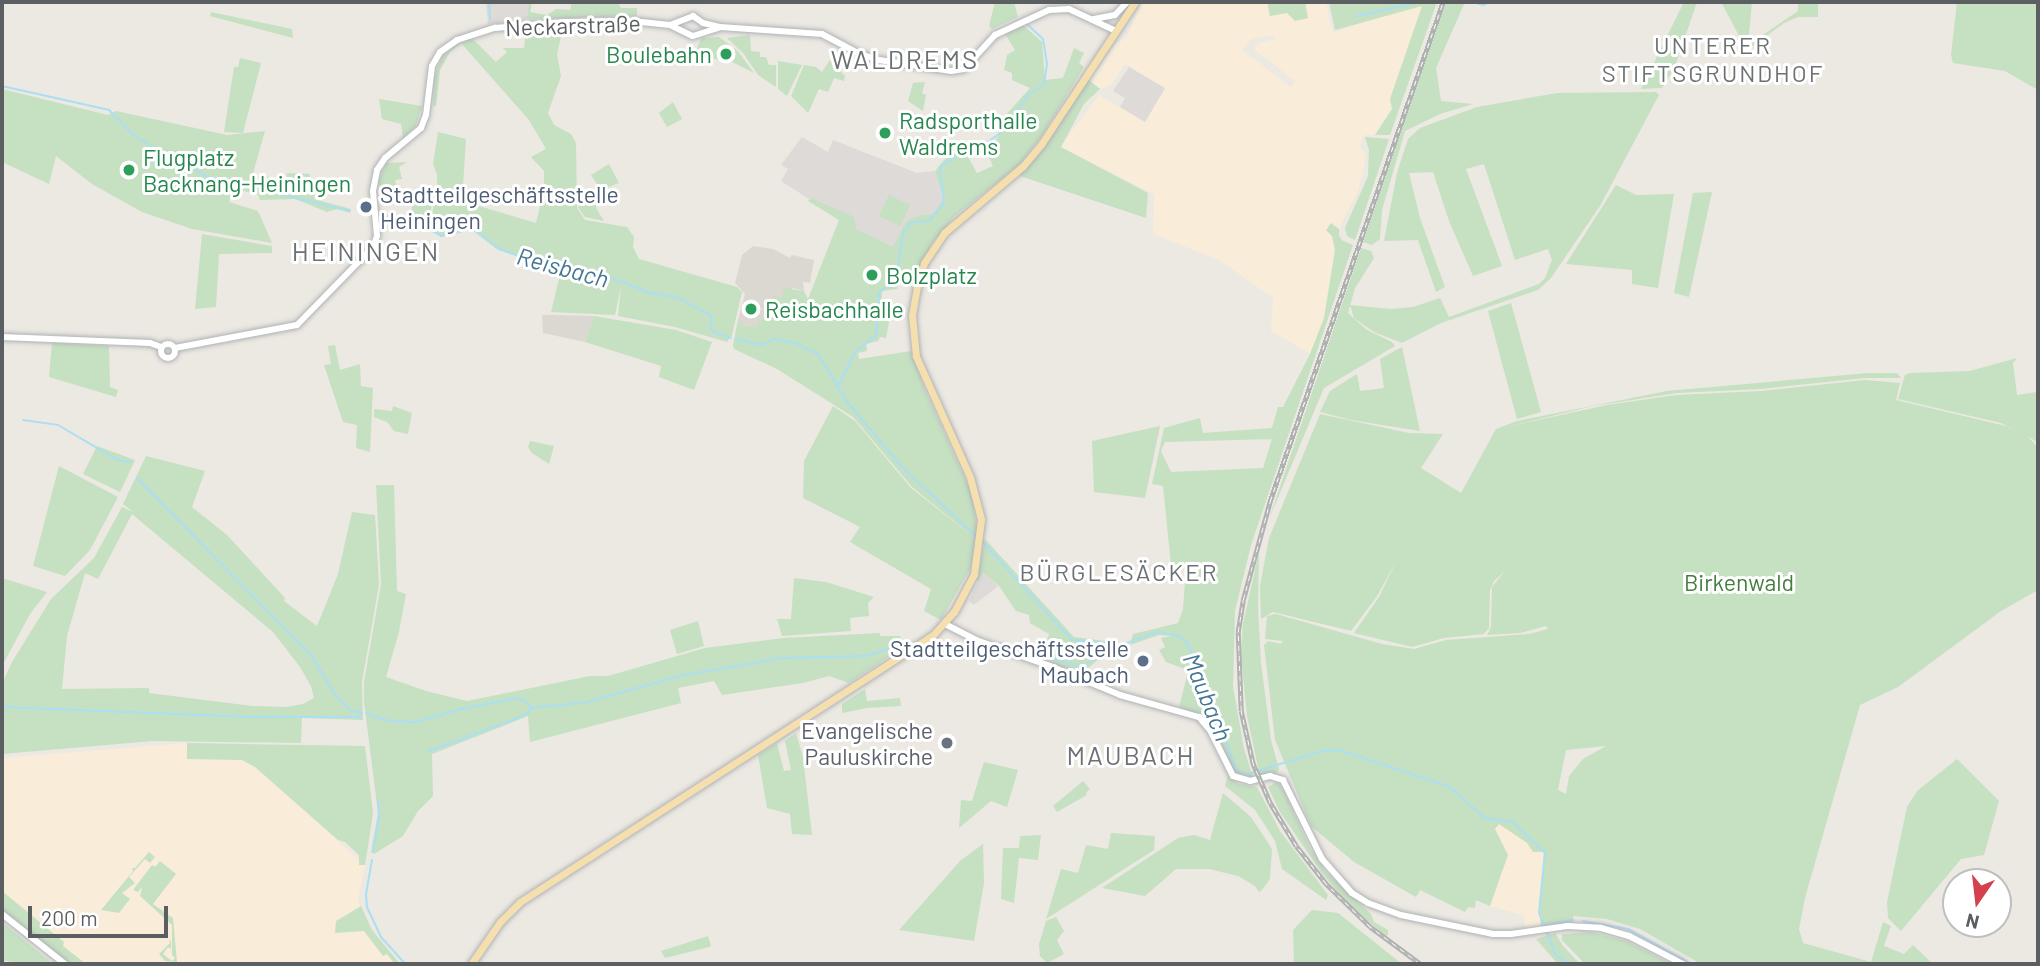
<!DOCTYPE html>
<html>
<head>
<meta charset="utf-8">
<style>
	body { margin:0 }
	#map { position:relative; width:2040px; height:966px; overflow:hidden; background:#ece8e2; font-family:Barlow,sans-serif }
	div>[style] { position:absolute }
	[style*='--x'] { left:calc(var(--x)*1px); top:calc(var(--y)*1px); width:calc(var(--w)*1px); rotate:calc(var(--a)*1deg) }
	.commercial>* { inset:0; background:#f9edda }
	.industrial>* { inset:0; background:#dddad7 }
	.education>* { inset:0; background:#dbd8d1 }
	.green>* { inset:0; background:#c6e0c2 }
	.stream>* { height:2px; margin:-1px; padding:0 1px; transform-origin:1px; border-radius:1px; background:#aadff4 }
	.roads { filter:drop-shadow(0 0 2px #afb3b6) drop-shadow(0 0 2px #afb3b6) }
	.secondary>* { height:6px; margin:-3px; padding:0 3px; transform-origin:3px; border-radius:3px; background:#fff }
	.secondary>.ring { margin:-3px; padding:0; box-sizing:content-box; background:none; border:6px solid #fff; border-radius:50% }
	.primary>* { height:7px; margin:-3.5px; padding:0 3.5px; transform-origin:3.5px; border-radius:3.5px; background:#f5dfae }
	.rail>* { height:4.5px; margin-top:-2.25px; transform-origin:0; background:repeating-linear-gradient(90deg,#fff 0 5px,#b0b1b1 0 10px); box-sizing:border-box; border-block:2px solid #b0b1b1 }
	.dots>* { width:19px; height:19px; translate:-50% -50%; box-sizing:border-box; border:4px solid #fff; border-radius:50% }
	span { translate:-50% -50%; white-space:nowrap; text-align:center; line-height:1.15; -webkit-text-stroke:6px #fff; paint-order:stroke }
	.street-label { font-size:23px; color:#5b5f61 }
	.leisure-label { font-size:23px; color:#27864d }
	.right { translate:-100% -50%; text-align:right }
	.left { translate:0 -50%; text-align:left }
	.service-label { font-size:23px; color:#4e5e75 }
	.park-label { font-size:23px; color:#457d3e }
	.worship-label { font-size:23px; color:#5b616d }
	.neighbourhood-label { font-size:24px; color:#6c7173; letter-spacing:2px }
	.water-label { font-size:24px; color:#437793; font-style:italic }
	.quarter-label { font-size:26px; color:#6c7173; letter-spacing:2px }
	.frame { position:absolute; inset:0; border:4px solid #5b5f61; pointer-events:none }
	.north { position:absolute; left:1942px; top:868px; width:70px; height:70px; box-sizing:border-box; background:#fff; border:2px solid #bdbfc0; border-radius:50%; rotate:194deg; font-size:19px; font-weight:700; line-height:28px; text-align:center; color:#5b5f61 }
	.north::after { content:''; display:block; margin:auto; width:24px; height:32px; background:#d4404b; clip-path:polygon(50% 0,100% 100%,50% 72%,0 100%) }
	.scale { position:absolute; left:28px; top:906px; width:140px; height:32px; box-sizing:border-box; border:4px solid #5b5f61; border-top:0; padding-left:9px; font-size:21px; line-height:24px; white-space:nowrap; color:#5b5f61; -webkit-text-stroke:5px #fff; paint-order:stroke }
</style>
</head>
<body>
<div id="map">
	<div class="commercial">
		<i style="clip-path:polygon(evenodd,1142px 2px,1326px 2px,1333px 33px,1380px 16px,1423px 6px,1390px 99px,1392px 109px,1375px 135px,1364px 135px,1359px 146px,1365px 153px,1365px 162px,1358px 191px,1339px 229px,1331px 224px,1326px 230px,1332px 236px,1335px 250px,1324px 318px,1310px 354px,1271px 331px,1273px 298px,1219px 260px,1153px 234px,1154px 194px,1060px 147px,1099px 95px,1145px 122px,1165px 89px,1125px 64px,1112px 84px,1100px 89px,1089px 80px,1115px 45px,1128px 34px,1142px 2px,1274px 35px,1274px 39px,1258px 43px,1254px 49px,1295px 81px,1291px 87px,1242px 50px,1252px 39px,1274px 35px)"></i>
		<i style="clip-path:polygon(187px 743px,188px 759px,242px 760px,255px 767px,365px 865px,358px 900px,367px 924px,397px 964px,77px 964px,2px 902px,2px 758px)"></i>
		<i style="clip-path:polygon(1499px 824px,1527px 843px,1533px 851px,1544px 852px,1539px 905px,1541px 927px,1526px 930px,1523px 915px,1490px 906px,1508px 855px,1494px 829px)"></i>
	</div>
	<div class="industrial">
		<i style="clip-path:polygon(486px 2px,532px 2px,529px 19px,488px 24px)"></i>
		<i style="clip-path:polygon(1129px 67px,1165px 88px,1145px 122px,1120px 107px,1125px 98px,1113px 91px)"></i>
		<i style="clip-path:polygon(802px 137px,828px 152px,833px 140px,917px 173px,935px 171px,943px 197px,941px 202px,933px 214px,919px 215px,906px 221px,894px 248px,856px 229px,781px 181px,788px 169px,781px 165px)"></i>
		<i style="clip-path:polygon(983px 571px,998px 586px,974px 605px,969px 601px)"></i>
	</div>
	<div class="education">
		<i style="clip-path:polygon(753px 246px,773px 249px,790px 258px,792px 255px,814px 260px,810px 283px,803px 282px,804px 291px,793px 288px,768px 316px,756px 327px,751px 327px,740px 326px,738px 320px,745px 294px,735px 283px,742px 255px)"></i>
		<i style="clip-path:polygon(542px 315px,551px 315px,594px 316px,585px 342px,543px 333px)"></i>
	</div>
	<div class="green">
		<i style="clip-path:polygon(529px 2px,532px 2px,530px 12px,547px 15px,556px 9px,570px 10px,572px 2px,618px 2px,621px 8px,637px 8px,637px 16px,527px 19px)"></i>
		<i style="clip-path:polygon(995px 2px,1014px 2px,1018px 17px,992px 29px,989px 26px)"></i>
		<i style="clip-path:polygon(1267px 2px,1305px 2px,1308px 18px,1295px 21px,1287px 13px,1270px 16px)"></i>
		<i style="clip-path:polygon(1329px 2px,1437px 2px,1390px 135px,1375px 135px,1392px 109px,1390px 99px,1422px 6px,1335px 30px)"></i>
		<i style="clip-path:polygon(1445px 2px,1465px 2px,1436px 68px,1441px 101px,1473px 104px,1440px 114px,1405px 131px,1382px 210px,1380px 239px,1372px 245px,1363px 242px)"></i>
		<i style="clip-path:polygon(1684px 2px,1697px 2px,1674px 69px,1662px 88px,1641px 89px)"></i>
		<i style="clip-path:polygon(1721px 2px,1752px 2px,1748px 45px,1798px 11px,1798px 2px,1818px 2px,1818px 17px,1798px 17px,1784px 23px,1750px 48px,1743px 43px)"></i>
		<i style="clip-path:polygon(1957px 2px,2038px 2px,2038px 90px,2005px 71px,1953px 63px,1951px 55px)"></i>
		<i style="clip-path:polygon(211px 12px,292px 29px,293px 38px,210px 16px)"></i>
		<i style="clip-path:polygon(1022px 24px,1042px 42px,1045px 80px,1063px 78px,1074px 48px,1084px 53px,1079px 63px,1084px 67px,1043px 134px,1020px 164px,955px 216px,932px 243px,916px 274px,905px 271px,897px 289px,882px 291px,881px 310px,889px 322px,886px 338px,880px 337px,878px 341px,866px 344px,867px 351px,858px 353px,859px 359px,911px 351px,925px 390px,971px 492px,978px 533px,970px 569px,941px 620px,924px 611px,931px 589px,850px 542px,860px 527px,803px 498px,804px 461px,833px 406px,855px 421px,911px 488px,972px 536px,912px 487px,853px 417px,777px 369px,734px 349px,733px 345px,738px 320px,741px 326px,756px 327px,764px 316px,768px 316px,773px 296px,782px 298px,784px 288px,804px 291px,808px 299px,839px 220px,808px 201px,811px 198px,854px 217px,856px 229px,893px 247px,906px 221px,919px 215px,933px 214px,941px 202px,943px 197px,935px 171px,944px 160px,963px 148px,977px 173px,993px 166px,984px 147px,997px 139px,1004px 117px,1030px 88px,1012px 80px,1012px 73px,1004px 70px,1007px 55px,1015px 50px,1005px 34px)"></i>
		<i style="clip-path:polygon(563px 27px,557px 55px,561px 76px,548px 113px,554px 125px,571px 134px,576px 143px,577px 208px,585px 220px,627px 227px,634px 237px,633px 247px,639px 259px,737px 287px,742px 292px,732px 335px,727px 342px,675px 327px,618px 316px,621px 286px,615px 315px,551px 312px,561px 270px,498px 250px,472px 230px,441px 237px,429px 230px,437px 188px,437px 174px,433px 164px,438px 132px,466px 139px,462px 201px,536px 223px,544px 190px,544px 171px,531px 157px,546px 149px,529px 120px,461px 43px,450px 52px,440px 70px,436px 106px,433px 106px,434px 77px,442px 57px,453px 47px,472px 38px,496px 62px,507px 52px,503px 48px,524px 48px,526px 29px)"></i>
		<i style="clip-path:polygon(750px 35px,751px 51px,760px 52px,760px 57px,766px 57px,769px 65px,776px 65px,776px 87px,758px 75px,743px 53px,727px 38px)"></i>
		<i style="clip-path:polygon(719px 37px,738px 51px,754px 73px,732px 62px,698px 56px,697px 49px,701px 38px)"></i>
		<i style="clip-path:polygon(240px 58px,261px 63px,243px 133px,224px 132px,234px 67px,238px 67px)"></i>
		<i style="clip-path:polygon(830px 60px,845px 76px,844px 81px,834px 78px,828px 92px,819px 89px,808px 113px,791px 96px,804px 65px,816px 67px,822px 72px)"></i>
		<i style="clip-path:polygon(778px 61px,802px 65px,787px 96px,778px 89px)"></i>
		<i style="clip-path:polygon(1089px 80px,1100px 89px,1084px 104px,1061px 147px,1148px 193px,1146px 218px,1020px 176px)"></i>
		<i style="clip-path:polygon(925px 82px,922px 93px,926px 95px,923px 111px,908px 101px,913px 83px)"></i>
		<i style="clip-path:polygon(2px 89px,108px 115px,116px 111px,227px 135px,265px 131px,249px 187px,255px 194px,233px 188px,229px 202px,258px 211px,272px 243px,192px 229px,142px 212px,92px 184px,56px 156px,49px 184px,2px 162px)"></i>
		<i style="clip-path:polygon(1557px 93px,1656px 92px,1659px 95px,1600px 206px,1551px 278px,1538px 290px,1441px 323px,1402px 343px,1374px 332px,1354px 318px,1350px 305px,1391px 309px,1413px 307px,1440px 298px,1449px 317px,1539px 284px,1545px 278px,1552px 260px,1548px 249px,1515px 260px,1484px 164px,1466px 169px,1502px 266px,1473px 276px,1449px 221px,1433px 172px,1409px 173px,1420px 218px,1445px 287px,1436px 292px,1418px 240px,1384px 241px,1397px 173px,1408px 139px,1420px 128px,1477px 107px)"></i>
		<i style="clip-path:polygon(379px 99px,422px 106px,416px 125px,403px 139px,401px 124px,382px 119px)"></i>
		<i style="clip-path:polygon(673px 102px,682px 119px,667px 127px,659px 113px)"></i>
		<i style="clip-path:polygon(1365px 137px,1389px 139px,1355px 240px,1347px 236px,1345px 228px,1368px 176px,1369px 150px)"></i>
		<i style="clip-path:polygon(407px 162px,399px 167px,402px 179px,395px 180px,397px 188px,377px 185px,386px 163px)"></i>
		<i style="clip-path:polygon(609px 164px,619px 183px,601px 190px,591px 175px)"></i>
		<i style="clip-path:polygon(287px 173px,310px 174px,309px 182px,317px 184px,314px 199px,351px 209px,350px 213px,337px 209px,327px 212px,295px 199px,260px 200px,257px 192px,263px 175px,270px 178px,279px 192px,284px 193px)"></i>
		<i style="clip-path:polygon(1616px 185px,1636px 195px,1674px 194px,1658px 288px,1632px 284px,1632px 270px,1566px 264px)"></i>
		<i style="clip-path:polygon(1712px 192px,1689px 297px,1674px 293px,1693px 193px)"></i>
		<i style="clip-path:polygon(414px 193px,424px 195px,424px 202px,432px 203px,428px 230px,420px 224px,410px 224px,394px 218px,384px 218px,384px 214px,395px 215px,410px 222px)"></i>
		<i style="clip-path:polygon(591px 195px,597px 203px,596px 208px,604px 221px,585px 217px,578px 207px,580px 202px)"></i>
		<i style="clip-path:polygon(889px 195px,910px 205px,900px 226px,879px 216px)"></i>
		<i style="clip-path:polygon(evenodd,1331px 223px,1339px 229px,1339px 236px,1343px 241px,1353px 245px,1251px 545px,1235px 611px,1233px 687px,1244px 749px,1253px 777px,1246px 778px,1234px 772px,1229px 764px,1196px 673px,1166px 662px,1159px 650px,1165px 647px,1161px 638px,1172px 636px,1159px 635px,1130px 645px,1133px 634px,1178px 623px,1183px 609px,1186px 568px,1171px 565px,1163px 486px,1152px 484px,1164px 428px,1200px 418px,1203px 433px,1272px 428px,1278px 407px,1283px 407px,1310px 354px,1324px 318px,1335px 250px,1332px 236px,1326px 230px,1331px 223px,1272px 439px,1263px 468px,1171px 472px,1161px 451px,1165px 442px,1272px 439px)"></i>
		<i style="clip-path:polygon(202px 234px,272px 246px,272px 253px,219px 254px,216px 307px,195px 309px)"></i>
		<i style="clip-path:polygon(1361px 248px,1371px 251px,1374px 258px,1355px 288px,1348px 313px,1367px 330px,1392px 342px,1395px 346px,1324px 388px,1269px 519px)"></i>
		<i style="clip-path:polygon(1511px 303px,1541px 412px,1517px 419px,1488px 311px)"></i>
		<i style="clip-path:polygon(594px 316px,676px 330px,712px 342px,694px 390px,659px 377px,661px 366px,585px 342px)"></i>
		<i style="clip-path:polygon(52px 343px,109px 346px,110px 387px,118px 390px,116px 397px,49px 377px)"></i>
		<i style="clip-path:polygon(335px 345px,340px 370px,360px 364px,361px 386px,373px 388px,370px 452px,356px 448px,357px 425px,343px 422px,324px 365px,331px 364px,328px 346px)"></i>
		<i style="clip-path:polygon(1402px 347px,1420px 431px,1351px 420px,1320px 412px,1330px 391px,1357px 374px,1360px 391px,1384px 388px,1380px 359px)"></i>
		<i style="clip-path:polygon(2017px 358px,2013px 363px,2017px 395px,2037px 392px,2038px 442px,2001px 423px,1898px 399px,1905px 375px,1910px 373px,1970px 371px)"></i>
		<i style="clip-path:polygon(evenodd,1869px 373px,1897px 373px,1901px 378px,1865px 378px,1760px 389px,1677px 393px,1593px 406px,1506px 427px,1607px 405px,1676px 395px,1762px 391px,1865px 380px,1900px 383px,1896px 400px,2006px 426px,2027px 436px,2034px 443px,2038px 450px,2038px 590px,2001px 611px,1898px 687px,1860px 705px,1805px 898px,1799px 929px,1803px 943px,1871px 962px,1883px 922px,1891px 926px,1884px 946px,1904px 954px,1913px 945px,1933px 964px,1701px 964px,1640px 929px,1607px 919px,1573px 916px,1573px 922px,1541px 927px,1539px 905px,1544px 852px,1533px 852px,1527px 843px,1499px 824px,1495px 829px,1508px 855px,1490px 906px,1476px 900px,1475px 908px,1468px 907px,1465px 912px,1420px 890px,1416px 897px,1354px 862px,1311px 826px,1275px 740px,1264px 645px,1268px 641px,1281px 644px,1283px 641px,1265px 639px,1267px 616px,1276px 614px,1382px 644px,1414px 649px,1446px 640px,1529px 634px,1548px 629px,1546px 626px,1520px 633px,1487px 635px,1491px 627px,1492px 587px,1505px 571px,1494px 581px,1490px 590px,1489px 628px,1484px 634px,1444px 638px,1412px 647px,1354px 633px,1379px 597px,1396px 562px,1377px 596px,1351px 631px,1273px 612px,1261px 619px,1260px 586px,1269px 538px,1320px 414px,1409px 433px,1443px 434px,1421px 468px,1461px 493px,1496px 429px,1517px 421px,1667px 391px,1869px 373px,1606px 746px,1583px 759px,1569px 776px,1566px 794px,1558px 790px,1566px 750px,1606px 746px)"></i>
		<i style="clip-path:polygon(393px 406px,412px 413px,408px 434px,394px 431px,387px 422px,374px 417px,374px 409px,392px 411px)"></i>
		<i style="clip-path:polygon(1160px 426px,1145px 498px,1094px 492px,1092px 441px)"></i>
		<i style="clip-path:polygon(530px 441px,554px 446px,549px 464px,532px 453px,528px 447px)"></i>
		<i style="clip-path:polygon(97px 446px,135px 460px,120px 492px,83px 474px)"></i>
		<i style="clip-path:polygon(evenodd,146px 456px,205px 471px,192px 507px,227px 535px,285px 598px,284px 601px,317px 626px,338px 574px,352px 512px,375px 515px,379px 585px,362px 682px,363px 720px,302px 718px,301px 743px,153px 741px,2px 754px,2px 684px,12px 662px,51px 599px,94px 558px,122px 507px,133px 512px,123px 504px,146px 456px,132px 514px,273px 632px,300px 667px,311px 686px,314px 698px,303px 704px,286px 707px,252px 706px,149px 693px,149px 688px,62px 689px,67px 636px,85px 573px,98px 579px,132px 514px)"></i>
		<i style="clip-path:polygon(59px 466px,118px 497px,90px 550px,65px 576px,33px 566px)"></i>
		<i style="clip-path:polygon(376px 485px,394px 485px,397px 591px,406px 594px,399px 632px,386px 677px,426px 691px,467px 701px,590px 676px,608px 676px,705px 648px,783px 638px,880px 633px,880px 636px,900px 636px,902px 648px,849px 683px,829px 676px,803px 683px,722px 695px,714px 681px,678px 688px,681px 703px,530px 742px,528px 716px,432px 754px,433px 796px,418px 811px,403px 836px,374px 854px,371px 852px,378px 813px,364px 702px,364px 682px,381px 584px)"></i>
		<i style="clip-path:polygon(985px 539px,1074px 637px,1121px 643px,1120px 648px,1112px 648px,1087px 669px,1071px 671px,1041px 658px,1049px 634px,1030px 623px,1029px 615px,1016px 611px,999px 586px,983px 572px,978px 582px,977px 580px)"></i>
		<i style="clip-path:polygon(1259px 552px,1258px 608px,1261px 663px,1271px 740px,1279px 769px,1277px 773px,1260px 776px,1247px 716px,1241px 655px,1243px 624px)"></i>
		<i style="clip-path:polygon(2px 578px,47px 592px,30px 614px,2px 666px)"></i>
		<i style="clip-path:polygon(794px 578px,826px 582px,874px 597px,868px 603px,869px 616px,850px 618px,851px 631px,782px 636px,777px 619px,791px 619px)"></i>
		<i style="clip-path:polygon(698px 621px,704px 646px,677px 654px,670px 630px)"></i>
		<i style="clip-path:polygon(1188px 672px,1194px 674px,1205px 717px,1179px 707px)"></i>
		<i style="clip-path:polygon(865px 689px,867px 701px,900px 698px,901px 706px,867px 708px,842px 713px,842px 704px)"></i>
		<i style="clip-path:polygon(796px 733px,803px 757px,812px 835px,792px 834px,790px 814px,767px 808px,758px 755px,777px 743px,784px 771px,791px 770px,785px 741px)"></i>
		<i style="clip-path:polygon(187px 743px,365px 746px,373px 813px,365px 865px,359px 865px,359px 855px,345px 842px,338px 840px,255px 767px,242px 760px,187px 759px)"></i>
		<i style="clip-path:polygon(1957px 759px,1999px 801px,1984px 855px,1961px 859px,1901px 931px,1888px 918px,1887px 902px,1907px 807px,1917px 791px)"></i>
		<i style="clip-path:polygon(984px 762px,1018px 770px,1007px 807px,991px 801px,959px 828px,961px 800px,972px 801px)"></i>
		<i style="clip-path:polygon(1228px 776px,1239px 784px,1257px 787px,1280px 831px,1328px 895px,1326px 900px,1282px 869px,1275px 841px,1255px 810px,1225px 786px)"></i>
		<i style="clip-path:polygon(1083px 781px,1090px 789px,1086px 793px,1087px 795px,1057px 812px,1053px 806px)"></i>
		<i style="clip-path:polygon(1277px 782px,1283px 789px,1310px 848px,1327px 873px,1371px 914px,1374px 922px,1388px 930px,1388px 935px,1385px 936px,1347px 903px,1321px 872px,1280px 812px,1268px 787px)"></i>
		<i style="clip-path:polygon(1223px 793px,1251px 817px,1272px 849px,1270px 879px,1262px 890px,1259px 892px,1255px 886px,1238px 876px,1209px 869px,1176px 869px,1145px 896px,1102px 888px,1178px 838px,1194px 835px,1210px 840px)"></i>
		<i style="clip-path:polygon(1111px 833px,1155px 836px,1154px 850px,1046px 919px,1061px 869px,1078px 873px,1086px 845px,1108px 849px)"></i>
		<i style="clip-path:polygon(1041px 835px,1038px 860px,1019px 858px,1014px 903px,1001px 899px,1003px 848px,1019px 848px,1020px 836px)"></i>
		<i style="clip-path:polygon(983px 844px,984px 883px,974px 941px,899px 930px,960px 861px)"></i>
		<i style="clip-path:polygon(149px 852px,155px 857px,150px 863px,145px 859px,129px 877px,135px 883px,122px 893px,130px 899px,119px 913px,101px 910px,133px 871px,132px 868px,135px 868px)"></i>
		<i style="clip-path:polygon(160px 861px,176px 874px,153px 904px,173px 918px,177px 962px,165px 961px,159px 954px,170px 943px,169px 940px,171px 941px,171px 949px,168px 947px,163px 954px,172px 961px,175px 958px,172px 955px,172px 925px,140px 896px,142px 887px,138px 892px,133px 890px,152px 865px,155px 867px)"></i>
		<i style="clip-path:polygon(2px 891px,64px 942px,63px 946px,86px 964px,69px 964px,2px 910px)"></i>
		<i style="clip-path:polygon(361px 906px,372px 930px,400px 964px,395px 964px,387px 954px,383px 956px,364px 931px,335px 933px,336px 921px)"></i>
		<i style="clip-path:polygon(1312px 910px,1338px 913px,1402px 964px,1294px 964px,1293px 930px)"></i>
		<i style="clip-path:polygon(1056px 917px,1064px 931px,1057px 940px,1064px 954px,1047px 963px,1040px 956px,1039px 944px,1046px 921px)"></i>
		<i style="clip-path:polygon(2px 923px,8px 927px,53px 964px,23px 964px,2px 960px)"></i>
		<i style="clip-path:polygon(1591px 932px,1627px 941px,1671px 964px,1585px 964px,1562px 940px,1562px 934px)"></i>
		<i style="clip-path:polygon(1555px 933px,1563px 946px,1580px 964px,1558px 964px,1536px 939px)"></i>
		<i style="clip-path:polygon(708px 936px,711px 946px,709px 947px,665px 958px,661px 951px)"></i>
	</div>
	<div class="stream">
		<i style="--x:489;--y:2;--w:17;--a:87"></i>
		<i style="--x:1472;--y:2;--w:11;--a:15"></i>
		<i style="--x:1483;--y:5;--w:8;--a:-23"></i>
		<i style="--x:1357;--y:16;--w:64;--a:-12.7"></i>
		<i style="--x:2;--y:86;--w:110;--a:12.6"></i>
		<i style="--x:109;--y:110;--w:36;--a:46"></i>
		<i style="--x:134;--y:136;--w:82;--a:29.1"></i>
		<i style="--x:206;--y:176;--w:148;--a:13.7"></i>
		<i style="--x:982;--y:146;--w:19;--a:-35"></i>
		<i style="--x:998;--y:135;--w:53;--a:-52.7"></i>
		<i style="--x:1030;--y:93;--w:16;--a:-30"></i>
		<i style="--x:1044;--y:85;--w:21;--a:-82"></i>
		<i style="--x:1047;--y:64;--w:25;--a:-99"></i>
		<i style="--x:1043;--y:39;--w:22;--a:-137"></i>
		<i style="--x:944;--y:201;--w:34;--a:-97"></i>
		<i style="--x:940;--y:167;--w:30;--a:-34"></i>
		<i style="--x:384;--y:216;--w:38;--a:11"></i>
		<i style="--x:421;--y:223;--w:24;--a:33"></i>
		<i style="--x:441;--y:236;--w:32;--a:-14"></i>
		<i style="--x:472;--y:228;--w:35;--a:37"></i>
		<i style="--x:500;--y:249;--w:26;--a:21"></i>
		<i style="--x:524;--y:258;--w:102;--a:13.6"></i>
		<i style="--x:623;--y:282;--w:25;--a:23"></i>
		<i style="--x:646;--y:292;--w:34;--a:10"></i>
		<i style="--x:679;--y:298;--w:38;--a:29"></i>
		<i style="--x:712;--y:316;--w:12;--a:99"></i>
		<i style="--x:710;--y:328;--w:5;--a:53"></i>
		<i style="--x:713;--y:332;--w:19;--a:18"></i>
		<i style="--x:736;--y:339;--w:26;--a:13"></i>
		<i style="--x:761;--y:345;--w:15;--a:-23"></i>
		<i style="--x:775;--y:339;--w:20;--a:11"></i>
		<i style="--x:795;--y:343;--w:25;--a:26"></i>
		<i style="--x:818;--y:354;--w:56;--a:58.9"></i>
		<i style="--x:847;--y:402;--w:87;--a:49.7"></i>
		<i style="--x:903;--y:468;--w:100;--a:43"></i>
		<i style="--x:838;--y:386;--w:39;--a:-63"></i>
		<i style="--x:856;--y:351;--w:25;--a:-37"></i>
		<i style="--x:876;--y:336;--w:43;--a:-86"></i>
		<i style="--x:879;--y:293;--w:24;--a:-42"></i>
		<i style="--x:897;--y:277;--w:44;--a:-82.2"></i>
		<i style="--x:903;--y:233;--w:13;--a:-51"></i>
		<i style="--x:911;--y:223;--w:19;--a:-9"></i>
		<i style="--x:930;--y:220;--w:22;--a:-51"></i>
		<i style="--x:23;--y:420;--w:35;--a:8"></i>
		<i style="--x:58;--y:425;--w:69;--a:30.3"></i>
		<i style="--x:118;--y:460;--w:13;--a:9"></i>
		<i style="--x:137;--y:478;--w:248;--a:45.5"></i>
		<i style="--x:311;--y:655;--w:48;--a:58.6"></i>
		<i style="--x:336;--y:696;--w:20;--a:45"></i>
		<i style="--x:350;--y:710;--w:11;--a:10"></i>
		<i style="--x:981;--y:540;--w:135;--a:47.7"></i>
		<i style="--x:1072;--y:640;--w:50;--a:5.7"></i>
		<i style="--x:1122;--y:645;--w:36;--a:-21"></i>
		<i style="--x:1156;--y:632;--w:23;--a:10"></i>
		<i style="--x:1179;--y:636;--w:9;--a:36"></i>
		<i style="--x:1186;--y:641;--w:59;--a:64.7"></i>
		<i style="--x:1211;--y:694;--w:81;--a:72"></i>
		<i style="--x:1236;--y:771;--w:12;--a:14"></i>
		<i style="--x:1248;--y:774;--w:77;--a:-17.3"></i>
		<i style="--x:1322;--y:751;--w:17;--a:-3"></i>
		<i style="--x:1339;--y:750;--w:115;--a:18.3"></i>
		<i style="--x:1448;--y:786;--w:49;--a:40.9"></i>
		<i style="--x:1485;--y:818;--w:28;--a:8"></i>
		<i style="--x:1513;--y:822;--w:45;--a:44.1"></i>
		<i style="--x:1545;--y:853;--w:60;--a:95.7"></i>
		<i style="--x:1539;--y:913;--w:45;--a:68"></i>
		<i style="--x:1556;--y:955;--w:17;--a:33"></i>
		<i style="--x:1001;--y:643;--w:80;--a:16.6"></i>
		<i style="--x:1078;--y:666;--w:6;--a:0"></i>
		<i style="--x:1084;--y:666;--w:34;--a:-38"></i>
		<i style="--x:583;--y:703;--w:105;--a:-15.5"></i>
		<i style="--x:684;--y:675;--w:99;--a:-9.8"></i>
		<i style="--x:782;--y:658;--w:84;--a:-1.4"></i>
		<i style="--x:866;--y:656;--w:35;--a:-18"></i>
		<i style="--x:2;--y:707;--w:251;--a:2.3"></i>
		<i style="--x:253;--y:717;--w:106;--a:0"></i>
		<i style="--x:359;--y:717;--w:5;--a:-53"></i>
		<i style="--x:366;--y:713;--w:19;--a:21"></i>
		<i style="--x:384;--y:720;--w:31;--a:4"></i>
		<i style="--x:415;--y:722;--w:48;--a:-15.8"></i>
		<i style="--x:461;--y:709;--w:58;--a:-10.9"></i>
		<i style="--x:518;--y:698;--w:10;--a:24"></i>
		<i style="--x:527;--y:702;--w:7;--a:56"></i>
		<i style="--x:531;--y:708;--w:49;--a:-5.8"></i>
		<i style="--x:427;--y:752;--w:94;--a:-20.6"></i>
		<i style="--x:515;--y:719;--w:14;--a:-25"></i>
		<i style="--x:528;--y:713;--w:6;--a:-59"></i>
		<i style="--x:373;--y:851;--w:36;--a:-80"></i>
		<i style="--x:379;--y:816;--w:16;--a:-94"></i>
		<i style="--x:372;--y:860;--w:35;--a:100"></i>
		<i style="--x:366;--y:894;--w:13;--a:86"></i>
		<i style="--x:367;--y:907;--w:33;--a:65"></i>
		<i style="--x:381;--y:937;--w:36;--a:48"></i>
		<i style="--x:1583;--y:921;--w:46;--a:10.1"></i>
		<i style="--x:1628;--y:929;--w:73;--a:28.7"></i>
		<i style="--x:1545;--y:925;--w:29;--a:-10"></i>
	</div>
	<div class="roads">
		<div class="secondary">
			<i style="--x:1094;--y:19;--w:21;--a:-11"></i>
			<i style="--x:1115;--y:15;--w:18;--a:-47"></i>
			<i style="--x:670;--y:25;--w:25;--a:-21"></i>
			<i style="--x:693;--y:16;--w:12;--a:35"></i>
			<i style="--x:703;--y:23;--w:17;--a:13"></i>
			<i style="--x:720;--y:27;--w:102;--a:3.9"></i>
			<i style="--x:822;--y:34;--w:43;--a:27.8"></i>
			<i style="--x:860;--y:54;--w:20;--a:18"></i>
			<i style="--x:879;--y:60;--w:73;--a:8.7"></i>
			<i style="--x:951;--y:71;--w:13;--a:-9"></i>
			<i style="--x:964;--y:69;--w:46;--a:-47.6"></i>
			<i style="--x:995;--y:35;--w:60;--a:-24.8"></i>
			<i style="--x:1049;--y:10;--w:20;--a:-3"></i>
			<i style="--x:1069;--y:9;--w:52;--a:25.1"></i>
			<i style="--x:2;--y:337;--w:148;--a:2.3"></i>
			<i style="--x:150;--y:343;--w:12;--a:20"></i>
			<i class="ring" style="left:161px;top:344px;width:8px;height:8px"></i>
			<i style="--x:175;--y:348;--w:124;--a:-10.7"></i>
			<i style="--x:297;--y:325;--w:109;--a:-45.7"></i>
			<i style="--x:373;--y:247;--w:12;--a:-70"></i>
			<i style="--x:377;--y:236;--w:45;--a:-95.1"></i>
			<i style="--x:373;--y:191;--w:21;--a:-79"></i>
			<i style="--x:377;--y:170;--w:14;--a:-56"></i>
			<i style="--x:385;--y:158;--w:47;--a:-39.8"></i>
			<i style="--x:421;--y:128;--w:14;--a:-69"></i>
			<i style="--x:426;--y:115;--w:49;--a:-83"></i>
			<i style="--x:432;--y:66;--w:16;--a:-60"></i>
			<i style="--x:440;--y:52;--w:21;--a:-35"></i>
			<i style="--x:457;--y:40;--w:40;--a:-18"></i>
			<i style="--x:495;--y:28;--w:70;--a:-4.9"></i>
			<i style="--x:565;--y:22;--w:67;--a:-0.9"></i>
			<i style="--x:632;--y:21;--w:38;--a:6"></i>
			<i style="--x:670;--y:25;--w:25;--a:26"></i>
			<i style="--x:693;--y:36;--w:28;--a:-18"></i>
			<i style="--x:945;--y:624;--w:35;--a:27"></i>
			<i style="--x:976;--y:640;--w:78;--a:19.4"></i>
			<i style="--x:1050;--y:666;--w:76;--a:22.5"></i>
			<i style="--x:1120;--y:695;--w:82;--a:15.6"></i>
			<i style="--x:1199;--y:717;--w:17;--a:50"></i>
			<i style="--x:1210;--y:730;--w:51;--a:63.4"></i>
			<i style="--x:1233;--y:776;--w:18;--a:16"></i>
			<i style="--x:1250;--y:781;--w:21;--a:-14"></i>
			<i style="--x:1270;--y:776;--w:14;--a:17"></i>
			<i style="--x:1283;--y:780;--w:88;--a:63.7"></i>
			<i style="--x:1322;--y:859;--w:45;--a:48.6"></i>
			<i style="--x:1352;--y:893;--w:19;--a:32"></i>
			<i style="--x:1368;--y:903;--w:35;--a:20"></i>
			<i style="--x:1401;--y:915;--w:94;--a:11.7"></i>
			<i style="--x:1493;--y:934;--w:18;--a:0"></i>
			<i style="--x:1511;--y:934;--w:57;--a:-8.1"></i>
			<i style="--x:1567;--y:926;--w:34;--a:3"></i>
			<i style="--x:1601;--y:928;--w:29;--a:16"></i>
			<i style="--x:1629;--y:936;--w:61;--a:27.4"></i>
			<i style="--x:2;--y:914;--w:80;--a:38.4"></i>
		</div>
		<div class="primary">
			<i style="--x:471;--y:964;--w:51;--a:-55.4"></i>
			<i style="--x:500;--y:922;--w:28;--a:-45"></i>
			<i style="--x:520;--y:902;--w:464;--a:-32.9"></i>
			<i style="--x:910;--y:650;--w:27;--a:-33"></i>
			<i style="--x:933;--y:635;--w:31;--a:-48"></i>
			<i style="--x:954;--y:612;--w:43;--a:-62.2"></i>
			<i style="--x:974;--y:574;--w:55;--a:-82.7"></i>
			<i style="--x:981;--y:519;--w:43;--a:-104.7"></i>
			<i style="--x:970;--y:477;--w:133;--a:-114.1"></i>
			<i style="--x:916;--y:356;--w:41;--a:-95.6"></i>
			<i style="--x:912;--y:315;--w:34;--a:-80"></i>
			<i style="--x:918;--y:282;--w:20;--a:-72"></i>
			<i style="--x:924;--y:263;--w:36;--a:-56"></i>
			<i style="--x:944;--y:233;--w:104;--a:-40.3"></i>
			<i style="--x:1023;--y:166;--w:30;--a:-50"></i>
			<i style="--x:1042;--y:143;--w:169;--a:-56.6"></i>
		</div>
	</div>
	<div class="rail">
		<i style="--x:1420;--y:964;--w:62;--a:-143.5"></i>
		<i style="--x:1370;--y:927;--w:62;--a:-135.7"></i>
		<i style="--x:1326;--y:884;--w:48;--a:-128.3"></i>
		<i style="--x:1296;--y:846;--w:50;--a:-121.2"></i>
		<i style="--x:1270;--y:803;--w:43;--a:-113.6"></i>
		<i style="--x:1253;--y:764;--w:54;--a:-102.8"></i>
		<i style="--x:1241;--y:711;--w:79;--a:-92.2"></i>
		<i style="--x:1238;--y:632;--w:32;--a:-81"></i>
		<i style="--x:1243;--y:600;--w:103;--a:-74.7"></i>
		<i style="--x:1270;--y:501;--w:528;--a:-70.88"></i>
	</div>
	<div class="dots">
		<i style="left:726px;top:54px;background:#2e9e5b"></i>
		<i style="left:885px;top:133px;background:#2e9e5b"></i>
		<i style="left:129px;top:170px;background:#2e9e5b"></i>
		<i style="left:366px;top:207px;background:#5c6f8a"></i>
		<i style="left:872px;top:275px;background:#2e9e5b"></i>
		<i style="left:751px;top:309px;background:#2e9e5b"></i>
		<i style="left:1143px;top:661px;background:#5c6f8a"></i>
		<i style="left:947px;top:743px;background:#6b7280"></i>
	</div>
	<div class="street-label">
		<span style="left:573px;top:25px;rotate:-2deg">Neckarstraße</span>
	</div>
	<div class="leisure-label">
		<span class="right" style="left:712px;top:54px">Boulebahn</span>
		<span class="left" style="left:899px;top:133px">Radsporthalle<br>Waldrems</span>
		<span class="left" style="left:143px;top:170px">Flugplatz<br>Backnang-Heiningen</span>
		<span class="left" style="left:886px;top:275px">Bolzplatz</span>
		<span class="left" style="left:765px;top:309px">Reisbachhalle</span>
	</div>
	<div class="service-label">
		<span class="left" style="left:380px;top:207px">Stadtteilgeschäftsstelle<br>Heiningen</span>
		<span class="right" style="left:1129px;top:661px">Stadtteilgeschäftsstelle<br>Maubach</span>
	</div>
	<div class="park-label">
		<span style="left:1739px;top:582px">Birkenwald</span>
	</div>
	<div class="worship-label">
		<span class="right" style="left:933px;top:743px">Evangelische<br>Pauluskirche</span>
	</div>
	<div class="neighbourhood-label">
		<span style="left:1713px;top:59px">UNTERER<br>STIFTSGRUNDHOF</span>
		<span style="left:1119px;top:572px">BÜRGLESÄCKER</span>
	</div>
	<div class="water-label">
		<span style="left:563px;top:267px;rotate:15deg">Reisbach</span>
		<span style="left:1208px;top:697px;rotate:68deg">Maubach</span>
	</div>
	<div class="quarter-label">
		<span style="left:905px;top:59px">WALDREMS</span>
		<span style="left:366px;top:251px">HEININGEN</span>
		<span style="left:1131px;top:755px">MAUBACH</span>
	</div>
	<div class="frame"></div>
	<div class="north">N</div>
	<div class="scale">200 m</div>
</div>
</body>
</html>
